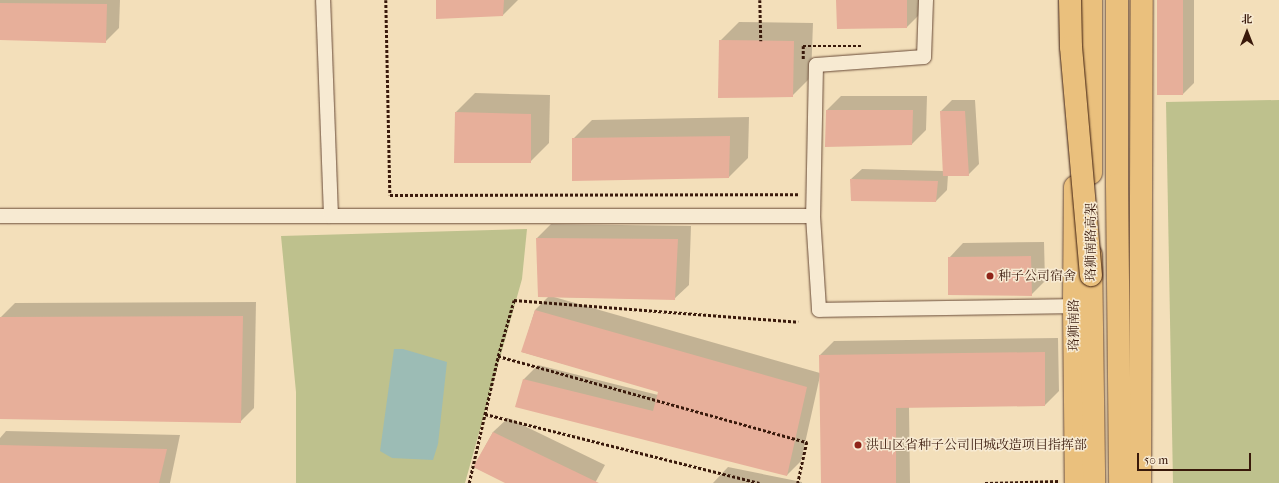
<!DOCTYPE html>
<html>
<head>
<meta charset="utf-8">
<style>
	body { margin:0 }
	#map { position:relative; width:1279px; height:483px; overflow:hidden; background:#f3dfba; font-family:"IM FELL French Canon","Noto Serif SC",serif }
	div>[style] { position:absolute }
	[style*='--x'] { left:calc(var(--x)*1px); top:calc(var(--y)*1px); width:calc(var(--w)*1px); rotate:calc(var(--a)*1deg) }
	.green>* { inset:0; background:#bec18d }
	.water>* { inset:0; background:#9cbcb5 }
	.shadow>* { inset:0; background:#0003 }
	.building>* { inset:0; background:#e7af9a }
	.path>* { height:2.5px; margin-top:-1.25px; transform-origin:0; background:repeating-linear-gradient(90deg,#39190b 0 3px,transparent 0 5px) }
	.roads { filter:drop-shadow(0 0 1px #684a37) drop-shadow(0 0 1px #684a37) }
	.street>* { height:14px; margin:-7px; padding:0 7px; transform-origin:7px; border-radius:7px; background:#f7ead2 }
	.primary>* { height:22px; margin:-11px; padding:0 11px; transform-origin:11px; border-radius:11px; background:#eac07d }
	.highway>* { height:22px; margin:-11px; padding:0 11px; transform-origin:11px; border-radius:11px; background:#eac07d }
	.bridges { filter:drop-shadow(0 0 1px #39190b) drop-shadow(0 0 1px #39190b) }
	.highway-bridge>* { height:22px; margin:-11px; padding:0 11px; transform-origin:11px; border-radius:11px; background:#eac07d }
	.dots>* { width:11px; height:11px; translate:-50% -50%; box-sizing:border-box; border:2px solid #f7ead2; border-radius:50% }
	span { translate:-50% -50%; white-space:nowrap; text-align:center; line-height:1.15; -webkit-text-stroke:3px #f7ead2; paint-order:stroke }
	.street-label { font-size:13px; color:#39190b }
	.poi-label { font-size:13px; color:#39190b }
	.left { translate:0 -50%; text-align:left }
	.north { position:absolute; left:1227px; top:12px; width:40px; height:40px; -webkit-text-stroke:3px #f7ead2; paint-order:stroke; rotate:0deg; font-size:11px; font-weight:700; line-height:16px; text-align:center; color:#39190b }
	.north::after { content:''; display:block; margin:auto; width:14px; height:18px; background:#39190b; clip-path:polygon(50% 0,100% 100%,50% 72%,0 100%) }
	.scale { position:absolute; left:1137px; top:453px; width:114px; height:18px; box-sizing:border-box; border:2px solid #39190b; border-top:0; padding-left:5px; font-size:12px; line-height:14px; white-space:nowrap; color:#39190b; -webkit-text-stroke:3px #f7ead2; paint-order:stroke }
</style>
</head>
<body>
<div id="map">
	<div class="green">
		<i style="clip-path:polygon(1279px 100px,1279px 483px,1173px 483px,1166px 102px)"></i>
		<i style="clip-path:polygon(527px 229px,522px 279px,465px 483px,296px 483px,296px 392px,281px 236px)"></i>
	</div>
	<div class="water">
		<i style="clip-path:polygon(394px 349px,403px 349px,447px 362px,438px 444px,433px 460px,392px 458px,380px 451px)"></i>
	</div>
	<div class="shadow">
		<i style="clip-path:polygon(0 0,120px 0,119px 28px,105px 42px,0 39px)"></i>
		<i style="clip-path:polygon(437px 0,518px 0,503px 15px)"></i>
		<i style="clip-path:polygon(837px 0,926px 0,926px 8px,907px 27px,838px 28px)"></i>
		<i style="clip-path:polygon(1157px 0,1194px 0,1194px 83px,1183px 94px,1158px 94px)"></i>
		<i style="clip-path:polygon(739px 22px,813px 23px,811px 77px,792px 96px,720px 41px)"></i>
		<i style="clip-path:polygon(475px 93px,550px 95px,549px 143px,530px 162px,456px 112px)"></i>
		<i style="clip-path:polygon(841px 96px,927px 96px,926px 130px,912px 144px,826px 146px,827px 110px)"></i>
		<i style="clip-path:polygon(952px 100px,975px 100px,979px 164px,968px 175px,948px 175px,947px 190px,936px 201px,851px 179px,862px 169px,944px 171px,941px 111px)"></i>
		<i style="clip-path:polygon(749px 117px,748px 158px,729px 177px,573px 139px,592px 120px)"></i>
		<i style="clip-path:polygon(551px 224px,691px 226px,689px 285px,674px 299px,554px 297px,820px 373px,820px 355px,834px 341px,1058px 338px,1059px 391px,1045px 405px,909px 407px,910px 483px,822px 483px,820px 376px,801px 461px,787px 475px,516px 406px,524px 379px,538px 365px,658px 395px,659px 391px,522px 352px,535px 310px,549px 296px,537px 238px)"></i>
		<i style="clip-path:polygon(1044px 242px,1045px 281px,1031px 295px,949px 258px,963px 243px)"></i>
		<i style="clip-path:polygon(256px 302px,254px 408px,240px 422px,0 418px,1px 317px,15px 303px)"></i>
		<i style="clip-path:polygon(508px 418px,605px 465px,595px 483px,507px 483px,474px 467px,493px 432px)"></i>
		<i style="clip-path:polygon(6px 431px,180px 435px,170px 483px,0 483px,0 438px)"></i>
		<i style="clip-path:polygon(728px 467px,802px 482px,802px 483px,713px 483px)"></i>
	</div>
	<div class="building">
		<i style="clip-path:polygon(436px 0,504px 0,503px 16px,436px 19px)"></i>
		<i style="clip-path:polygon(836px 0,907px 0,907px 28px,837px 29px)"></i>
		<i style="clip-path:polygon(1157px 0,1183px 0,1183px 95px,1157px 95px)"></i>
		<i style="clip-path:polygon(0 3px,107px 4px,106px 43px,0 40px)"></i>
		<i style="clip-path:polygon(719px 40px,794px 41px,793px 97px,718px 98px)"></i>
		<i style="clip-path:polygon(826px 110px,913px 110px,912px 145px,825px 147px)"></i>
		<i style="clip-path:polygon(940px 111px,965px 111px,969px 176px,943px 176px)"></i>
		<i style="clip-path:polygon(455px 112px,531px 114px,531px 163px,454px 163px)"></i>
		<i style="clip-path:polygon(730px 136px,729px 178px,572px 181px,572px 138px)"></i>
		<i style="clip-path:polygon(850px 179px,938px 181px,936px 202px,851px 201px)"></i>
		<i style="clip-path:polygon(536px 238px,678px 239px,675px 300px,538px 297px)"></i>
		<i style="clip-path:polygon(1031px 256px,1032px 296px,948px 295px,948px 257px)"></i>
		<i style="clip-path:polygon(535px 310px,807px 387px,787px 476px,515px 407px,523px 379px,653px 411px,658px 392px,521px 352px)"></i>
		<i style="clip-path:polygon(243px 316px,241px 423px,0 419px,0 317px)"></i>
		<i style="clip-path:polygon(1045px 352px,1045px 406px,896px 408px,896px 483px,821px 483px,819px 355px)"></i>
		<i style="clip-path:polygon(493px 432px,599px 483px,505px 483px,473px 467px)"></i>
		<i style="clip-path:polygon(0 445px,167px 449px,159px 483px,0 483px)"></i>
	</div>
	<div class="path">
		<i style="--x:386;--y:0;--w:195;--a:88.8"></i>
		<i style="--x:390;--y:195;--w:409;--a:-0.1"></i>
		<i style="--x:760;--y:0;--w:41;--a:88.6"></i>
		<i style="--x:803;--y:59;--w:13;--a:-90"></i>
		<i style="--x:803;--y:46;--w:60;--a:0"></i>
		<i style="--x:498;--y:356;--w:321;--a:15.6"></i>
		<i style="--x:807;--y:442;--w:42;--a:102.4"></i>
		<i style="--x:485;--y:414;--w:283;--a:14.1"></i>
		<i style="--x:469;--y:483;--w:130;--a:-77.1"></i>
		<i style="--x:498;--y:356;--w:58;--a:-74.1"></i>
		<i style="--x:514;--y:300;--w:285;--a:4.4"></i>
		<i style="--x:985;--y:483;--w:74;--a:-1.5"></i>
	</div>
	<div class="roads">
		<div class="street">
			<i style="--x:926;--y:0;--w:57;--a:92"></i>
			<i style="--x:924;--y:57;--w:108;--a:175.8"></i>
			<i style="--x:816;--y:65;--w:151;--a:91.1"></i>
			<i style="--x:813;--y:216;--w:94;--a:86.3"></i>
			<i style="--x:819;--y:310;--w:255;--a:-0.9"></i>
			<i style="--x:0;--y:216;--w:331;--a:0"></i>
			<i style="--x:331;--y:216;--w:216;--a:-92.1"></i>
			<i style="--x:331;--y:216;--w:482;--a:0"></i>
		</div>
		<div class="primary">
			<i style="--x:1075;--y:187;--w:119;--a:90.5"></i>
			<i style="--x:1074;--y:306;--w:177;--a:89.4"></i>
			<i style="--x:1140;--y:483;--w:483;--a:-89.8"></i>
		</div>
		<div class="highway">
			<i style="--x:1091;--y:0;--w:173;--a:90"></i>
			<i style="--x:1117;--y:0;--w:185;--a:90"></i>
			<i style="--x:1117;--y:185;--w:298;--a:89.4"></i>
			<i style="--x:1091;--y:255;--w:228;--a:89.2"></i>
		</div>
	</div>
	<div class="bridges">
		<div class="highway-bridge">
			<i style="--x:1070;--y:0;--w:47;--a:88.8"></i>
			<i style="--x:1071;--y:47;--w:229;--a:85"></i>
		</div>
	</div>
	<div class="dots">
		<i style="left:990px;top:276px;background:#8f2418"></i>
		<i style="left:858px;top:445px;background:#8f2418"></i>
	</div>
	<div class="street-label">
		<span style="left:1091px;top:242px;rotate:-90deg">珞狮南路高架</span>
		<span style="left:1074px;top:325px;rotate:-90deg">珞狮南路</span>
	</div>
	<div class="poi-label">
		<span class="left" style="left:998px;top:276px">种子公司宿舍</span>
		<span class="left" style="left:866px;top:445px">洪山区省种子公司旧城改造项目指挥部</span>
	</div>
	<div class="north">北</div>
	<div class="scale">50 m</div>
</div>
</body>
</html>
